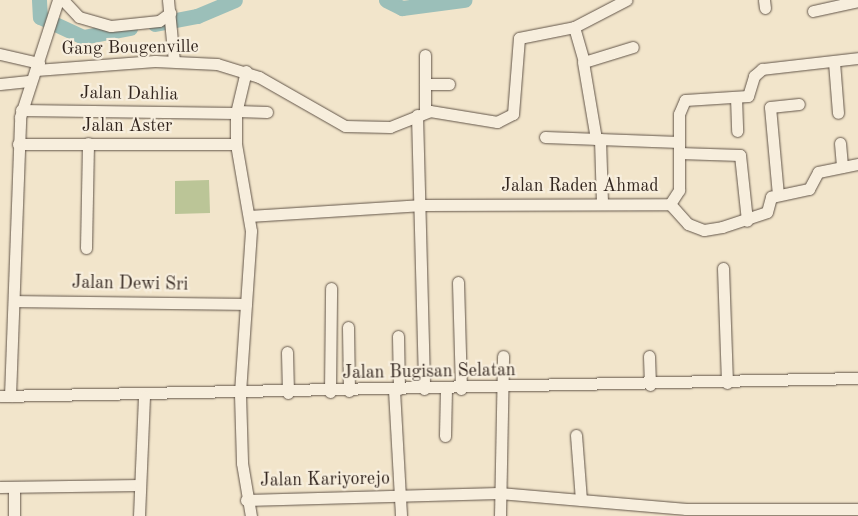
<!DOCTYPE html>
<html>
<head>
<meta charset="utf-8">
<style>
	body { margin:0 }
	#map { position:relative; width:858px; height:516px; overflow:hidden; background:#f2e5cb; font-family:"Old Standard TT",serif }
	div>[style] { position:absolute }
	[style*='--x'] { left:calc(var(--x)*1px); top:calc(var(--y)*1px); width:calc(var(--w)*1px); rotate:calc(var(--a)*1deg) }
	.green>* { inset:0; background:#bbc597 }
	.river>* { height:15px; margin:-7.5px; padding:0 7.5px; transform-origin:7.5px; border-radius:7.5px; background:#9bbfb9 }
	.roads { filter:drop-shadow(0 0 1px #625549) drop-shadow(0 0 1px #625549) }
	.minor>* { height:11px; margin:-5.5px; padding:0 5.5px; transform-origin:5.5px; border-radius:5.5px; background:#f7eedd }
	span { translate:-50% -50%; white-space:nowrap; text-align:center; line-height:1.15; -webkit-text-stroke:4.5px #f7eedd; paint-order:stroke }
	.street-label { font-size:18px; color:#32251e }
</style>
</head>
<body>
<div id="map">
	<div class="green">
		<i style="clip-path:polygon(209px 180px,210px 213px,175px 214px,175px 181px)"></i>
	</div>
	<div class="river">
		<i style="--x:39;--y:0;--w:17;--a:87"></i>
		<i style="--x:40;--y:17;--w:47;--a:24.9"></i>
		<i style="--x:83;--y:37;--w:48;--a:-10.8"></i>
		<i style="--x:386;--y:0;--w:18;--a:27"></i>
		<i style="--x:402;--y:8;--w:63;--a:-7.4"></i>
		<i style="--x:155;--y:24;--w:43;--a:-10.8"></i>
		<i style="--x:197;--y:16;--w:41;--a:-22.8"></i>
	</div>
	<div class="roads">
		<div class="minor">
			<i style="--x:63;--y:0;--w:23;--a:47"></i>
			<i style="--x:79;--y:17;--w:33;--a:16"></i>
			<i style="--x:111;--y:26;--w:48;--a:-5.9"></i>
			<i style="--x:159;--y:21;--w:14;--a:-36"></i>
			<i style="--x:168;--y:0;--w:61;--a:84.4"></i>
			<i style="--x:764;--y:0;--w:8;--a:83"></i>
			<i style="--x:813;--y:11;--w:46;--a:-12.5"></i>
			<i style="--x:574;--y:27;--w:36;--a:74"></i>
			<i style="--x:584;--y:62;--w:51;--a:-17"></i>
			<i style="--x:0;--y:54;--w:40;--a:13"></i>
			<i style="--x:583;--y:62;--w:78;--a:80.4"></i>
			<i style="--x:834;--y:62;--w:51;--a:85.5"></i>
			<i style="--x:36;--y:70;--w:119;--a:-4.3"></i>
			<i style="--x:155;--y:61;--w:62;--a:2.8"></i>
			<i style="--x:217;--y:64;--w:44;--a:17.2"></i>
			<i style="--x:259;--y:77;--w:99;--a:29.7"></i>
			<i style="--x:345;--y:126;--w:45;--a:1.3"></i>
			<i style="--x:390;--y:127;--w:43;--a:-21.8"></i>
			<i style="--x:430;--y:111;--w:68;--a:9.3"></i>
			<i style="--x:497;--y:122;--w:18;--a:-27"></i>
			<i style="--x:513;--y:114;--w:76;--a:-85.5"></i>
			<i style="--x:519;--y:38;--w:56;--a:-11.3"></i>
			<i style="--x:574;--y:27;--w:59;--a:-27.4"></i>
			<i style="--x:246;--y:71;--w:43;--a:103.4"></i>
			<i style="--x:236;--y:113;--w:31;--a:90"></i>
			<i style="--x:236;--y:144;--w:88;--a:80.2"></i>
			<i style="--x:251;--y:231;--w:163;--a:93.9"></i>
			<i style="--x:240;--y:394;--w:69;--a:88.3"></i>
			<i style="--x:242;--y:463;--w:54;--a:80.4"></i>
			<i style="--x:0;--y:84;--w:31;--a:-6"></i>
			<i style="--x:425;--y:84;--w:29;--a:-90"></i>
			<i style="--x:736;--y:97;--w:34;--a:88"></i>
			<i style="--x:21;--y:110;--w:215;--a:0.8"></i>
			<i style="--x:237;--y:111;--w:30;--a:2"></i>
			<i style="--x:425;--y:112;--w:28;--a:-90"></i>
			<i style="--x:425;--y:84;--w:24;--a:0"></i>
			<i style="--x:417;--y:115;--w:274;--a:88.5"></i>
			<i style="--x:545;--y:137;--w:134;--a:2.1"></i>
			<i style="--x:600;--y:139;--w:63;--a:88.2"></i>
			<i style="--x:840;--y:143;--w:24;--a:85"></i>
			<i style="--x:18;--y:144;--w:218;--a:0"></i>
			<i style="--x:679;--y:153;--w:61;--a:1.9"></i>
			<i style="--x:740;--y:155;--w:66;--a:83.9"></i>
			<i style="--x:778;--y:195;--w:88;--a:-95.2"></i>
			<i style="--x:770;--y:107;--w:29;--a:-6"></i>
			<i style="--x:670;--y:204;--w:17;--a:-57"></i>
			<i style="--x:679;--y:190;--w:76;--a:-90"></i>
			<i style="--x:679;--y:114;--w:15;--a:-67"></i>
			<i style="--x:685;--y:100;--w:63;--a:-3.6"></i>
			<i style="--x:748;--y:96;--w:21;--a:-73"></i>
			<i style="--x:754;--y:76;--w:11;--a:-41"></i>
			<i style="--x:762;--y:69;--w:97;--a:-6.5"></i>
			<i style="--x:670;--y:204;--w:27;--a:48"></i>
			<i style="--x:688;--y:224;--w:17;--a:21"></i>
			<i style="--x:704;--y:230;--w:18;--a:-9"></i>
			<i style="--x:722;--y:227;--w:47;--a:-18.4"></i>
			<i style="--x:767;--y:212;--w:16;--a:-75"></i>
			<i style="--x:771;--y:197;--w:39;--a:-12"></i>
			<i style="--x:809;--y:189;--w:19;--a:-62"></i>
			<i style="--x:818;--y:172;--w:41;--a:-11.3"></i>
			<i style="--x:249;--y:216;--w:174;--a:-3.6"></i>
			<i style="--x:423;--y:205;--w:247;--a:-0.2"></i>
			<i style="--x:86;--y:248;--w:105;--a:-88.9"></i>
			<i style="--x:723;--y:268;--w:115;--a:88"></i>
			<i style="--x:458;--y:282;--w:107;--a:88.4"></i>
			<i style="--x:14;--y:301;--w:232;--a:0.7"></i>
			<i style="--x:348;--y:327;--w:64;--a:89.1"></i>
			<i style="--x:398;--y:336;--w:53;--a:88.9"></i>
			<i style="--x:287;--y:352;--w:41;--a:88.6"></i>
			<i style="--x:649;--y:356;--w:29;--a:88"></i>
			<i style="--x:394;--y:390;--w:126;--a:86.8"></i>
			<i style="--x:330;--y:392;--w:104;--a:-89.4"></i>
			<i style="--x:0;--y:396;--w:858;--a:-1.2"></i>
			<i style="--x:10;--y:396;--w:279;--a:-87.9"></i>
			<i style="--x:20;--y:117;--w:123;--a:-72"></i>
			<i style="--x:576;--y:435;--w:65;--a:85.6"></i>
			<i style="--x:445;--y:436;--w:48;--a:-88.8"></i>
			<i style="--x:0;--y:487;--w:140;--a:-0.8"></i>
			<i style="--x:14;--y:487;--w:29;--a:90"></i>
			<i style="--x:246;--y:500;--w:253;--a:-1.6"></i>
			<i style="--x:499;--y:493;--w:188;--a:4.9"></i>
			<i style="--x:686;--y:509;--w:172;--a:0"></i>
			<i style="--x:139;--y:516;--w:120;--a:-87.6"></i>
			<i style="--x:500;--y:516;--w:160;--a:-88.9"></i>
		</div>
	</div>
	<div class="street-label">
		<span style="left:130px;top:48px;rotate:-1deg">Gang Bougenville</span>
		<span style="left:129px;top:94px;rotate:1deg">Jalan Dahlia</span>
		<span style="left:127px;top:126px">Jalan Aster</span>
		<span style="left:580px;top:186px">Jalan Raden Ahmad</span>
		<span style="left:130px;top:284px;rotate:1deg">Jalan Dewi Sri</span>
		<span style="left:429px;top:372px;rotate:-1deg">Jalan Bugisan Selatan</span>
		<span style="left:325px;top:480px;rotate:-1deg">Jalan Kariyorejo</span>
	</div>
</div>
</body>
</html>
